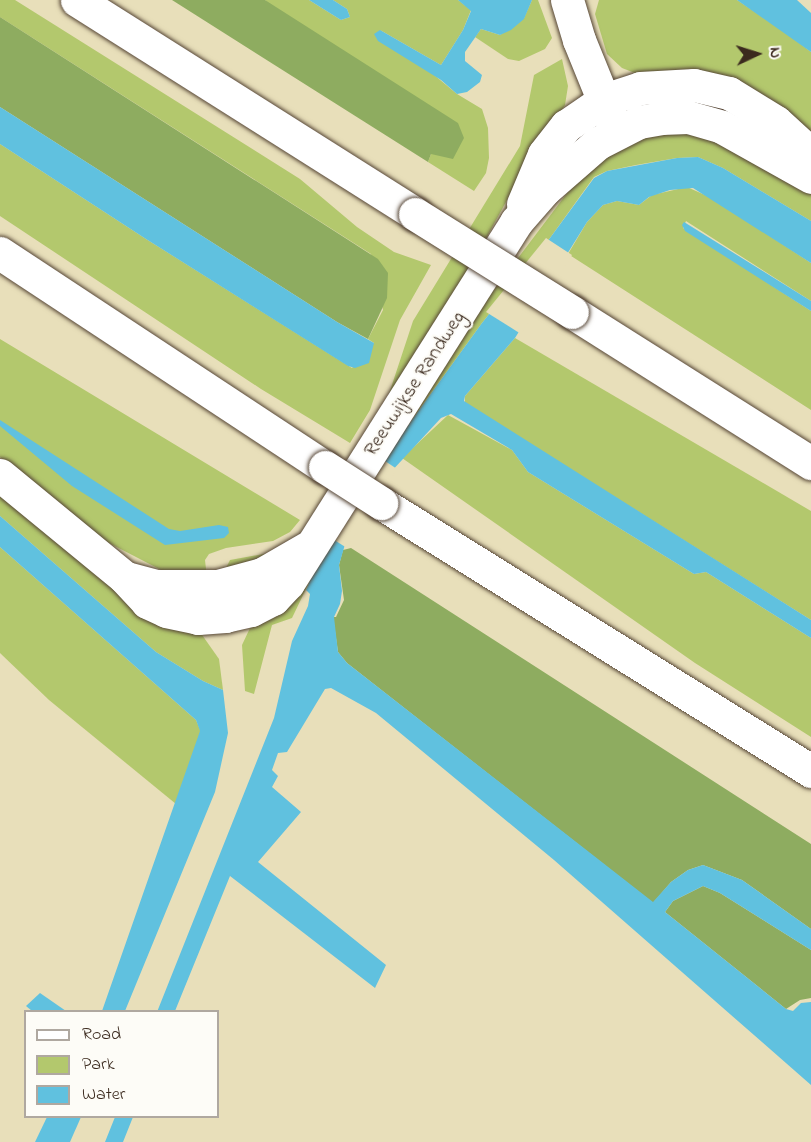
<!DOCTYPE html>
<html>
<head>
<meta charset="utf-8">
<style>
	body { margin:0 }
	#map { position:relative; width:811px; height:1142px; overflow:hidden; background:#e8dfba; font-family:"Indie Flower",sans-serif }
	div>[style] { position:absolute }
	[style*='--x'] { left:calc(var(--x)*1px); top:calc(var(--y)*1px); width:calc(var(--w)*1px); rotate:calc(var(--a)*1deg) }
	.green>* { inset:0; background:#b3c86d }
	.forest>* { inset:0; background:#8eac60 }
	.water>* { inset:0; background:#60c1df }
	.pier>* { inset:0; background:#e8dfba }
	.roads { filter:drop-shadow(0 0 2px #554535) drop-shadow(0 0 2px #554535) }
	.secondary>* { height:33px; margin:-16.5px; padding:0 16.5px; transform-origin:16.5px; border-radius:16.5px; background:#fff }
	.highway>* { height:33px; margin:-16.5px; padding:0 16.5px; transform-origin:16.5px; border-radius:16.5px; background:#fff }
	.bridges { filter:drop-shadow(0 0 2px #554535) drop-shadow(0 0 2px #554535) }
	.highway-bridge>* { height:33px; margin:-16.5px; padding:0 16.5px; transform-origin:16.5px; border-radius:16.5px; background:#fff }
	span { translate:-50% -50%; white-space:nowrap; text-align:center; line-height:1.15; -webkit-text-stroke:4.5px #fdfcf7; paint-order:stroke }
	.street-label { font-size:20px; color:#3b2a1e }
	.legend { position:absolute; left:24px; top:1010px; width:195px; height:108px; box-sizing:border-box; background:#fdfcf7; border:2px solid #afa8a0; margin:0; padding:8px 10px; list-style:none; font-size:18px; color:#3b2a1e }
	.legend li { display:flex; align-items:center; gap:12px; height:30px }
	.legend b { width:30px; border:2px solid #afa8a0 }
	.north { position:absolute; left:727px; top:24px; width:60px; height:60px; -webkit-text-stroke:4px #fdfcf7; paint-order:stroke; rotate:86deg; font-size:16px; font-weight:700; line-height:24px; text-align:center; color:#3b2a1e }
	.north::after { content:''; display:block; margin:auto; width:21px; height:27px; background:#3b2a1e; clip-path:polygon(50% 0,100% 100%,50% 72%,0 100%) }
</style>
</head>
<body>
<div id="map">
	<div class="green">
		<i style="clip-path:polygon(0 0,15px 0,300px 179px,357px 227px,394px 252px,431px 265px,400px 320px,370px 410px,350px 443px,261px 389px,0 216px,0 144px,146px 239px,352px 368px,374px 343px,368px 339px,383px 310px,371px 254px,0 17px)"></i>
		<i style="clip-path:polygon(265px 0,309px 0,341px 20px,350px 17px,347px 9px,333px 0,458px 0,471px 10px,463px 30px,441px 65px,380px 30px,457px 94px,482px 109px,488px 128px,489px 158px,486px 173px,474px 191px,428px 162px,431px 154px)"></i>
		<i style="clip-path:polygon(532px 0,538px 0,552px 38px,545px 49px,519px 61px,508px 59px,475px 37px,481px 29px,500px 35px,524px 18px)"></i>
		<i style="clip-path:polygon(599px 0,737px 0,785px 32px,811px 52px,811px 141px,622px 68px,607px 54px,595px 14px)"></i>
		<i style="clip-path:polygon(562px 59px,568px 86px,565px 105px,519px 178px,453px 299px,384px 409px,413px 321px,520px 146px,534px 75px)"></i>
		<i style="clip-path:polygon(697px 130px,811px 191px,811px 221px,723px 168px,698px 157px,677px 158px,636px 165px,607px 171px,594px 177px,550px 238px,482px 323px,388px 453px,472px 319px,583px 172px,629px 137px)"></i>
		<i style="clip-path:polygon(687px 187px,714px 199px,811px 263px,811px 301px,689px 223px,686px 221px,683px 228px,811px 311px,811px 410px,568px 254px,587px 222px,603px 205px,617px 201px,639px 205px,652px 195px)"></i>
		<i style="clip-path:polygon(515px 338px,811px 511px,811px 620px,465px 403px,465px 396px)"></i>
		<i style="clip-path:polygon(0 339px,300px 520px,290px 532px,273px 541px,226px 548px,209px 554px,205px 560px,207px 578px,165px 572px,107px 542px,0 457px)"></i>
		<i style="clip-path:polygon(448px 415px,512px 450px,528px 472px,694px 574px,706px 572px,811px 638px,811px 737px,695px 663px,402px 458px)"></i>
		<i style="clip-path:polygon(0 495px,200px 632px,219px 659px,223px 690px,203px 681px,156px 652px,0 516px)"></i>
		<i style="clip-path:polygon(0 547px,196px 720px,201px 732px,176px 804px,49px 700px,0 653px)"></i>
		<i style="clip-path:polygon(269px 553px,223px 574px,230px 560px)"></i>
		<i style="clip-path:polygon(318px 564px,292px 618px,272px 625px,254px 694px,245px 691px,242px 645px,250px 628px)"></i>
	</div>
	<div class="forest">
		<i style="clip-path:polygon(172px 0,265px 0,458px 123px,464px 138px,453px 159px,431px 154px,428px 162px)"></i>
		<i style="clip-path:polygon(0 17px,378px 259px,388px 273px,387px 298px,368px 339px,337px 322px,0 107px)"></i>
		<i style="clip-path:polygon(351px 548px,811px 844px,811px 929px,742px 880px,703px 865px,688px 870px,671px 882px,653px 903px,347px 663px,338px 652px,333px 617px,336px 617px,344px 600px,339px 565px,343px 550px)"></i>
		<i style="clip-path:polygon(703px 886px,720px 893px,811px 950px,811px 998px,800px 1000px,786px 1009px,665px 912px,673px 901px)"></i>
	</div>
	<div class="water">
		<i style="clip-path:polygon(309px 0,333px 0,347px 9px,350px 17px,341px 20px)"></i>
		<i style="clip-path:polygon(458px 0,532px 0,524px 19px,511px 30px,500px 35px,481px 29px,465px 52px,465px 61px,482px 75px,480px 82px,467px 92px,457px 94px,441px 80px,378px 41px,374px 34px,380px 30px,441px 65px,463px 30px,471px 11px)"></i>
		<i style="clip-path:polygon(737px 0,797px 0,811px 13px,811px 52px)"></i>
		<i style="clip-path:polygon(0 107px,337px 322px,374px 343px,369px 363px,355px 368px,348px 366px,146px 239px,0 144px)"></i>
		<i style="clip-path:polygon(698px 157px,723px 168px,811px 221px,811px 263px,693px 188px,670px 190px,649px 197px,639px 205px,617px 201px,603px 205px,587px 222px,515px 338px,465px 396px,464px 401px,811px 620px,811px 638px,706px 572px,694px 574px,528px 472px,512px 450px,451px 414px,441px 418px,389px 474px,346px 541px,339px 565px,342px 591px,340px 604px,334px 617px,338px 652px,347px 663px,653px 902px,671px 882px,688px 870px,703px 865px,742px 880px,811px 929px,811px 950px,720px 893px,703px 886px,673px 901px,665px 912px,786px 1009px,793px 1011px,801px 1003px,811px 1002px,811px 1085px,554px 860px,376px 713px,331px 688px,325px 689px,287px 752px,278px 753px,272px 770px,278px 776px,272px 787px,301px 812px,258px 862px,386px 965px,375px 988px,230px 876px,175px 1011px,157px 1012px,274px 718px,292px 641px,308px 606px,310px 594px,306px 590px,314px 571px,388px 453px,482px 323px,550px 238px,594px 178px,607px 171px,677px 158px)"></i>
		<i style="clip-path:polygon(684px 222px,811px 301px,811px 311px,685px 231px,682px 225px)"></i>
		<i style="clip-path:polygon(0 420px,169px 529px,180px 531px,219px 525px,228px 527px,229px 533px,224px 538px,165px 545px,72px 486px,0 426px)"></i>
		<i style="clip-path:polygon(0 516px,156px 652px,203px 681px,223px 690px,228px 733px,215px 792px,125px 1011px,102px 1011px,200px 731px,196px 720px,0 547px)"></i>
		<i style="clip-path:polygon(40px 993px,66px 1011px,32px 1011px,26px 1006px)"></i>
		<i style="clip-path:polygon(47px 1117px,81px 1117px,70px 1142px,35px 1142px)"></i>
		<i style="clip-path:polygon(115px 1117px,133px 1117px,123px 1142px,105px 1142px)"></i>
	</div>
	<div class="pier">
		<i style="clip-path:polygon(546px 238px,572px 255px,521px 334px,486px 312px)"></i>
		<i style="clip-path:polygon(382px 459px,397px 469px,347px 548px,331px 538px)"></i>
	</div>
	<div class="roads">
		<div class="secondary">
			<i style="--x:567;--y:0;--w:42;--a:73.3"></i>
			<i style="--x:579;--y:40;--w:85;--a:67.9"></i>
			<i style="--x:523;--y:204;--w:54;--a:-67.2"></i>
			<i style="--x:544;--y:154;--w:36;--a:-52"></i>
			<i style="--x:566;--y:126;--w:46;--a:-34.4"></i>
			<i style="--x:604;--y:100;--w:38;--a:-18"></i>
			<i style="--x:640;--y:88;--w:54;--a:-3.2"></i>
			<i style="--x:694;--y:85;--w:36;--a:13"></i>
			<i style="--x:729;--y:93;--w:55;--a:31.7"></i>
			<i style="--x:776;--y:122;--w:47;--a:42.4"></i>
			<i style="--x:0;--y:475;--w:161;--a:39.4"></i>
			<i style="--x:124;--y:577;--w:34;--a:47"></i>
			<i style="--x:147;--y:602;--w:21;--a:25"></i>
			<i style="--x:166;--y:611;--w:33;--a:12"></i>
			<i style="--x:198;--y:618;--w:27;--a:-4"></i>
			<i style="--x:225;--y:616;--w:27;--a:-13"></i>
			<i style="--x:251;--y:610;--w:25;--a:-27"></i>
			<i style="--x:273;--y:599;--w:22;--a:-47"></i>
			<i style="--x:288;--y:583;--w:427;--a:-57.7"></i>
			<i style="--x:516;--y:222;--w:44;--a:-48.7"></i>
			<i style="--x:545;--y:189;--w:70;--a:-41"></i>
			<i style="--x:598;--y:143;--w:46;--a:-27.1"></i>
			<i style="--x:639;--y:122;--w:22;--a:-10"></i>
			<i style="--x:661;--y:118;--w:27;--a:-2"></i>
			<i style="--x:688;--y:117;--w:35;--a:16"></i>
			<i style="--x:722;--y:127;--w:102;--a:29.3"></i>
			<i style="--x:126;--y:578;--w:31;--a:15"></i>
			<i style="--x:156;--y:586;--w:62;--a:0"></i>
			<i style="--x:218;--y:586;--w:46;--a:-15.3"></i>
			<i style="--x:262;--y:574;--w:52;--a:-30"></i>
		</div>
		<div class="highway">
			<i style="--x:77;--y:0;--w:400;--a:32.3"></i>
			<i style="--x:0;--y:253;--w:389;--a:33.4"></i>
			<i style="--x:572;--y:312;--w:283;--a:32.3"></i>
			<i style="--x:381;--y:503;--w:507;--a:31.93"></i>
		</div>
	</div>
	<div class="bridges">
		<div class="highway-bridge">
			<i style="--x:415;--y:214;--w:185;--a:32"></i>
			<i style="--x:325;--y:467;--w:67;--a:32.7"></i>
		</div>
	</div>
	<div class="street-label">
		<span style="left:415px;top:384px;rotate:-57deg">Reeuwijkse Randweg</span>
	</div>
	<ul class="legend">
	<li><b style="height:8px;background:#fff"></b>Road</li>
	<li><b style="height:16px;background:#b3c86d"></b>Park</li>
	<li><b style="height:16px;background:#60c1df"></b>Water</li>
	</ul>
	<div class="north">N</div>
</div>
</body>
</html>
